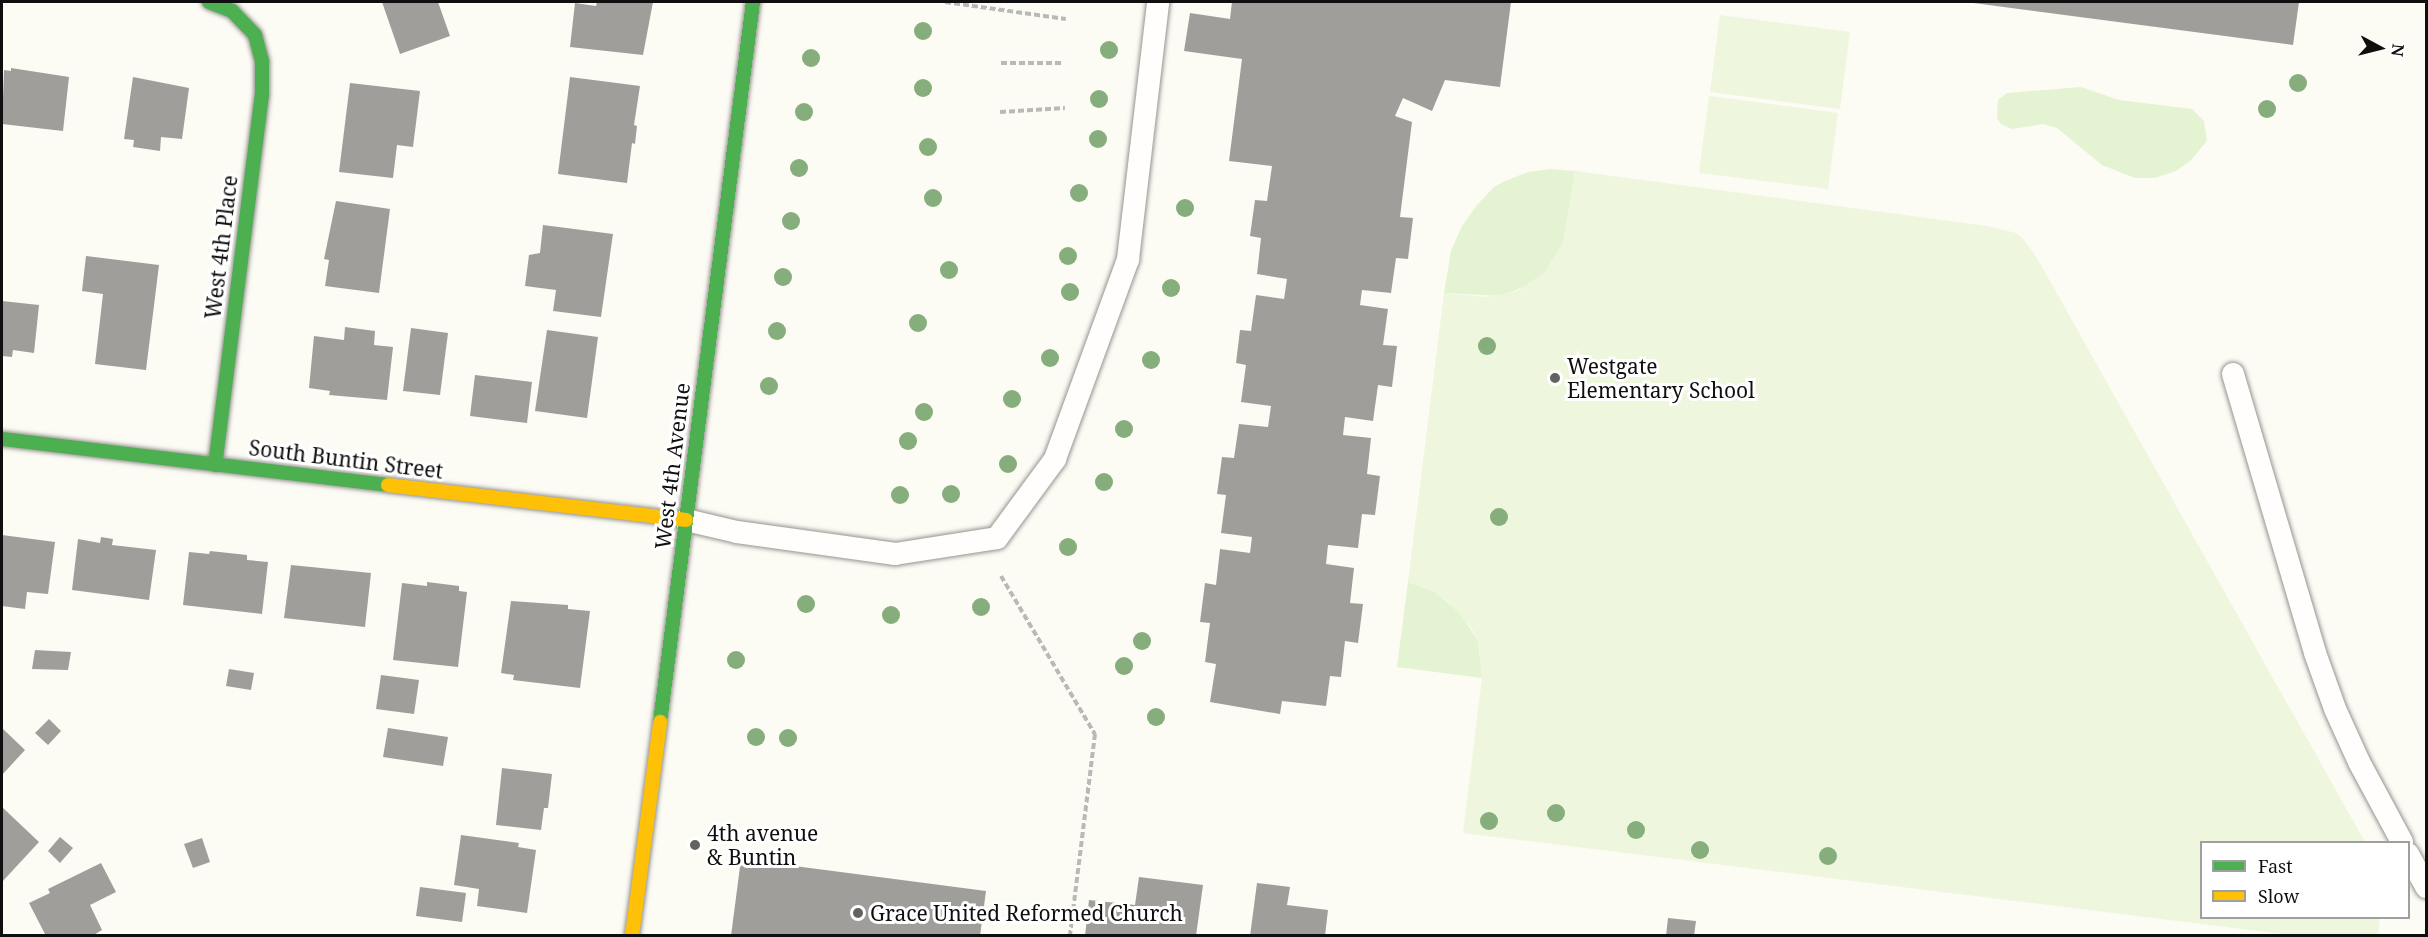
<!DOCTYPE html>
<html>
<head>
<meta charset="utf-8">
<style>
	body { margin:0 }
	#map { position:relative; width:2428px; height:937px; overflow:hidden; background:#fcfbf4; font-family:"Noto Serif",serif }
	div>[style] { position:absolute }
	[style*='--x'] { left:calc(var(--x)*1px); top:calc(var(--y)*1px); width:calc(var(--w)*1px); rotate:calc(var(--a)*1deg) }
	.green>* { inset:0; background:#e4f3d2 }
	.pitch>* { inset:0; background:#eef7dd }
	.building>* { inset:0; background:#a09e9a }
	.path>* { height:4px; margin-top:-2px; transform-origin:0; background:repeating-linear-gradient(90deg,#b9b9b8 0 6px,transparent 0 9px) }
	.roads { filter:drop-shadow(0 0 2px #969592) drop-shadow(0 0 2px #969592) }
	.lane>* { height:22px; margin:-11px; padding:0 11px; transform-origin:11px; border-radius:11px; background:#fffefd }
	.fast>* { height:14px; margin:-7px; padding:0 7px; transform-origin:7px; border-radius:7px; background:#4caf50 }
	.slow>* { height:14px; margin:-7px; padding:0 7px; transform-origin:7px; border-radius:7px; background:#ffc107 }
	.trees>* { width:18px; height:18px; margin:-9px; border-radius:50%; background:#86ad7c }
	.dots>* { width:16px; height:16px; translate:-50% -50%; box-sizing:border-box; border:3px solid #fff; border-radius:50% }
	span { translate:-50% -50%; white-space:nowrap; text-align:center; line-height:1.15; -webkit-text-stroke:6px #fff; paint-order:stroke }
	.street-label { font-size:21px; color:#0f0f0f }
	.poi-label { font-size:21px; color:#0f0f0f }
	.left { translate:0 -50%; text-align:left }
	.frame { position:absolute; inset:0; border:3px solid #0f0f0f; pointer-events:none }
	.legend { position:absolute; left:2200px; top:841px; width:210px; height:78px; box-sizing:border-box; background:#fff; border:2px solid #9f9f9f; margin:0; padding:8px 10px; list-style:none; font-size:18px; color:#0f0f0f }
	.legend li { display:flex; align-items:center; gap:12px; height:30px }
	.legend b { width:30px; border:2px solid #9f9f9f }
	.north { position:absolute; left:2350px; top:18px; width:60px; height:60px; -webkit-text-stroke:4px #fff; paint-order:stroke; rotate:97deg; font-size:16px; font-weight:700; line-height:24px; text-align:center; color:#0f0f0f }
	.north::after { content:''; display:block; margin:auto; width:21px; height:27px; background:#0f0f0f; clip-path:polygon(50% 0,100% 100%,50% 72%,0 100%) }
</style>
</head>
<body>
<div id="map">
	<div class="green">
		<i style="clip-path:polygon(2081px 87px,2119px 100px,2192px 109px,2204px 121px,2207px 141px,2191px 160px,2176px 171px,2155px 178px,2135px 178px,2102px 165px,2057px 128px,2043px 124px,2012px 129px,2001px 124px,1997px 118px,1998px 100px,2007px 93px)"></i>
		<i style="clip-path:polygon(1550px 169px,1575px 171px,1563px 243px,1545px 272px,1533px 283px,1501px 296px,1444px 293px,1451px 251px,1462px 226px,1477px 205px,1494px 187px,1505px 181px,1528px 172px)"></i>
		<i style="clip-path:polygon(1408px 582px,1435px 592px,1460px 613px,1478px 641px,1482px 678px,1397px 667px)"></i>
	</div>
	<div class="pitch">
		<i style="clip-path:polygon(1720px 15px,1850px 32px,1840px 109px,1710px 92px)"></i>
		<i style="clip-path:polygon(1709px 96px,1838px 113px,1828px 189px,1699px 173px)"></i>
		<i style="clip-path:polygon(1575px 171px,1987px 226px,2016px 233px,2024px 240px,2037px 258px,2365px 842px,2202px 842px,2202px 918px,2380px 918px,2378px 935px,2291px 935px,1463px 833px,1482px 678px,1478px 641px,1470px 626px,1448px 602px,1435px 592px,1408px 582px,1444px 293px,1485px 297px,1517px 291px,1545px 272px,1563px 243px)"></i>
	</div>
	<div class="building">
		<i style="clip-path:polygon(382px 2px,438px 2px,450px 36px,400px 54px)"></i>
		<i style="clip-path:polygon(597px 2px,653px 2px,643px 55px,570px 47px,575px 3px,596px 6px)"></i>
		<i style="clip-path:polygon(1232px 2px,1511px 2px,1500px 87px,1445px 80px,1432px 111px,1403px 98px,1395px 116px,1412px 122px,1400px 217px,1413px 218px,1408px 259px,1396px 258px,1391px 293px,1362px 290px,1360px 305px,1388px 309px,1383px 345px,1397px 346px,1392px 387px,1378px 385px,1373px 421px,1345px 417px,1343px 435px,1371px 438px,1367px 474px,1380px 476px,1375px 515px,1362px 514px,1358px 548px,1328px 545px,1326px 564px,1354px 568px,1350px 603px,1363px 604px,1358px 643px,1345px 641px,1341px 677px,1330px 676px,1326px 706px,1282px 701px,1280px 714px,1210px 702px,1216px 664px,1205px 662px,1210px 623px,1200px 622px,1205px 583px,1216px 585px,1220px 549px,1250px 553px,1252px 537px,1221px 533px,1226px 495px,1217px 494px,1222px 457px,1234px 458px,1239px 424px,1268px 427px,1271px 406px,1241px 402px,1246px 365px,1236px 363px,1240px 330px,1251px 331px,1256px 295px,1284px 299px,1287px 279px,1257px 274px,1261px 238px,1250px 236px,1255px 200px,1267px 201px,1272px 166px,1229px 161px,1242px 59px,1184px 51px,1190px 13px,1230px 19px)"></i>
		<i style="clip-path:polygon(1966px 2px,2299px 2px,2293px 45px)"></i>
		<i style="clip-path:polygon(11px 68px,69px 77px,63px 131px,2px 124px,4px 70px,11px 71px)"></i>
		<i style="clip-path:polygon(133px 77px,189px 88px,182px 139px,161px 137px,160px 151px,133px 147px,134px 140px,124px 139px)"></i>
		<i style="clip-path:polygon(570px 77px,640px 86px,634px 125px,637px 126px,635px 144px,632px 143px,627px 183px,558px 174px)"></i>
		<i style="clip-path:polygon(350px 83px,420px 91px,413px 147px,397px 145px,393px 178px,339px 172px)"></i>
		<i style="clip-path:polygon(336px 201px,390px 209px,379px 293px,325px 286px,329px 260px,324px 259px)"></i>
		<i style="clip-path:polygon(543px 225px,613px 234px,601px 317px,553px 311px,556px 290px,525px 286px,529px 255px,540px 253px)"></i>
		<i style="clip-path:polygon(86px 256px,159px 265px,146px 370px,95px 364px,103px 294px,82px 291px)"></i>
		<i style="clip-path:polygon(2px 301px,39px 305px,34px 353px,13px 350px,12px 357px,2px 356px)"></i>
		<i style="clip-path:polygon(345px 327px,375px 331px,374px 345px,393px 347px,387px 400px,329px 395px,330px 391px,309px 388px,314px 336px,344px 340px)"></i>
		<i style="clip-path:polygon(411px 328px,448px 333px,440px 395px,403px 391px)"></i>
		<i style="clip-path:polygon(547px 330px,598px 337px,587px 418px,535px 411px)"></i>
		<i style="clip-path:polygon(475px 375px,532px 382px,527px 423px,470px 416px)"></i>
		<i style="clip-path:polygon(2px 535px,55px 542px,48px 594px,27px 592px,25px 609px,2px 606px)"></i>
		<i style="clip-path:polygon(101px 537px,113px 539px,112px 545px,156px 550px,149px 600px,72px 590px,78px 539px,100px 543px)"></i>
		<i style="clip-path:polygon(210px 551px,247px 555px,247px 560px,268px 562px,262px 614px,183px 605px,189px 552px,209px 554px)"></i>
		<i style="clip-path:polygon(291px 565px,371px 573px,365px 627px,284px 618px)"></i>
		<i style="clip-path:polygon(427px 582px,459px 586px,459px 591px,467px 592px,458px 667px,393px 660px,402px 583px,427px 586px)"></i>
		<i style="clip-path:polygon(511px 601px,568px 605px,568px 609px,590px 611px,580px 688px,513px 680px,514px 675px,501px 673px)"></i>
		<i style="clip-path:polygon(35px 650px,71px 652px,68px 670px,32px 669px)"></i>
		<i style="clip-path:polygon(229px 669px,254px 673px,251px 690px,226px 686px)"></i>
		<i style="clip-path:polygon(381px 675px,419px 680px,414px 714px,376px 709px)"></i>
		<i style="clip-path:polygon(49px 719px,61px 731px,48px 745px,35px 733px)"></i>
		<i style="clip-path:polygon(2px 728px,25px 750px,2px 775px)"></i>
		<i style="clip-path:polygon(388px 728px,448px 737px,443px 766px,383px 757px)"></i>
		<i style="clip-path:polygon(502px 768px,552px 774px,548px 808px,544px 808px,541px 830px,496px 825px)"></i>
		<i style="clip-path:polygon(2px 807px,39px 842px,2px 882px)"></i>
		<i style="clip-path:polygon(461px 835px,519px 843px,518px 847px,536px 850px,527px 913px,477px 906px,479px 889px,454px 885px)"></i>
		<i style="clip-path:polygon(60px 837px,73px 848px,60px 863px,48px 851px)"></i>
		<i style="clip-path:polygon(202px 838px,210px 862px,193px 868px,184px 844px)"></i>
		<i style="clip-path:polygon(741px 859px,986px 891px,980px 936px,731px 936px)"></i>
		<i style="clip-path:polygon(101px 863px,116px 892px,90px 905px,102px 930px,92px 936px,46px 936px,29px 903px,50px 893px,48px 889px)"></i>
		<i style="clip-path:polygon(1139px 877px,1203px 885px,1196px 936px,1085px 936px,1089px 900px,1135px 905px)"></i>
		<i style="clip-path:polygon(1257px 883px,1290px 887px,1287px 905px,1328px 910px,1325px 936px,1250px 936px)"></i>
		<i style="clip-path:polygon(420px 887px,466px 893px,462px 922px,416px 916px)"></i>
		<i style="clip-path:polygon(1668px 918px,1696px 921px,1694px 936px,1666px 936px)"></i>
	</div>
	<div class="path">
		<i style="--x:945;--y:2;--w:122;--a:8"></i>
		<i style="--x:1001;--y:63;--w:63;--a:0"></i>
		<i style="--x:1000;--y:112;--w:65;--a:-3.5"></i>
		<i style="--x:1001;--y:576;--w:184;--a:59.3"></i>
		<i style="--x:1095;--y:734;--w:204;--a:97.1"></i>
	</div>
	<div class="roads">
		<div class="lane">
			<i style="--x:2233;--y:374;--w:291;--a:73.6"></i>
			<i style="--x:2315;--y:653;--w:59;--a:70.3"></i>
			<i style="--x:2335;--y:709;--w:58;--a:65.6"></i>
			<i style="--x:2359;--y:762;--w:91;--a:61.7"></i>
			<i style="--x:686;--y:520;--w:52;--a:13.2"></i>
			<i style="--x:737;--y:532;--w:160;--a:7.9"></i>
			<i style="--x:895;--y:554;--w:103;--a:-8.9"></i>
			<i style="--x:997;--y:538;--w:98;--a:-53.7"></i>
			<i style="--x:1055;--y:459;--w:213;--a:-69.9"></i>
			<i style="--x:1128;--y:259;--w:259;--a:-83.3"></i>
			<i style="--x:2408;--y:854;--w:38;--a:61"></i>
		</div>
		<div class="fast">
			<i style="--x:209;--y:2;--w:25;--a:21"></i>
			<i style="--x:232;--y:11;--w:33;--a:46"></i>
			<i style="--x:255;--y:35;--w:28;--a:75"></i>
			<i style="--x:262;--y:62;--w:32;--a:90"></i>
			<i style="--x:262;--y:94;--w:374;--a:97.2"></i>
			<i style="--x:2;--y:439;--w:389;--a:6.8"></i>
			<i style="--x:660;--y:722;--w:726;--a:-82.64"></i>
		</div>
		<div class="slow">
			<i style="--x:388;--y:485;--w:300;--a:6.7"></i>
			<i style="--x:632;--y:936;--w:216;--a:-82.5"></i>
		</div>
	</div>
	<div class="trees">
		<i style="left:923px;top:31px"></i>
		<i style="left:1109px;top:50px"></i>
		<i style="left:811px;top:58px"></i>
		<i style="left:2298px;top:83px"></i>
		<i style="left:923px;top:88px"></i>
		<i style="left:1099px;top:99px"></i>
		<i style="left:2267px;top:109px"></i>
		<i style="left:804px;top:112px"></i>
		<i style="left:1098px;top:139px"></i>
		<i style="left:928px;top:147px"></i>
		<i style="left:799px;top:168px"></i>
		<i style="left:1079px;top:193px"></i>
		<i style="left:933px;top:198px"></i>
		<i style="left:1185px;top:208px"></i>
		<i style="left:791px;top:221px"></i>
		<i style="left:1068px;top:256px"></i>
		<i style="left:949px;top:270px"></i>
		<i style="left:783px;top:277px"></i>
		<i style="left:1171px;top:288px"></i>
		<i style="left:1070px;top:292px"></i>
		<i style="left:918px;top:323px"></i>
		<i style="left:777px;top:331px"></i>
		<i style="left:1487px;top:346px"></i>
		<i style="left:1050px;top:358px"></i>
		<i style="left:1151px;top:360px"></i>
		<i style="left:769px;top:386px"></i>
		<i style="left:1012px;top:399px"></i>
		<i style="left:924px;top:412px"></i>
		<i style="left:1124px;top:429px"></i>
		<i style="left:908px;top:441px"></i>
		<i style="left:1008px;top:464px"></i>
		<i style="left:1104px;top:482px"></i>
		<i style="left:951px;top:494px"></i>
		<i style="left:900px;top:495px"></i>
		<i style="left:1499px;top:517px"></i>
		<i style="left:1068px;top:547px"></i>
		<i style="left:806px;top:604px"></i>
		<i style="left:981px;top:607px"></i>
		<i style="left:891px;top:615px"></i>
		<i style="left:1142px;top:641px"></i>
		<i style="left:736px;top:660px"></i>
		<i style="left:1124px;top:666px"></i>
		<i style="left:1156px;top:717px"></i>
		<i style="left:756px;top:737px"></i>
		<i style="left:788px;top:738px"></i>
		<i style="left:1556px;top:813px"></i>
		<i style="left:1489px;top:821px"></i>
		<i style="left:1636px;top:830px"></i>
		<i style="left:1700px;top:850px"></i>
		<i style="left:1828px;top:856px"></i>
	</div>
	<div class="dots">
		<i style="left:1555px;top:378px;background:#62625f"></i>
		<i style="left:695px;top:845px;background:#62625f"></i>
		<i style="left:858px;top:913px;background:#62625f"></i>
	</div>
	<div class="street-label">
		<span style="left:221px;top:247px;rotate:-83deg">West 4th Place</span>
		<span style="left:346px;top:459px;rotate:7deg">South Buntin Street</span>
		<span style="left:672px;top:466px;rotate:-83deg">West 4th Avenue</span>
	</div>
	<div class="poi-label">
		<span class="left" style="left:1567px;top:378px">Westgate<br>Elementary School</span>
		<span class="left" style="left:707px;top:845px">4th avenue<br>&amp; Buntin</span>
		<span class="left" style="left:870px;top:913px">Grace United Reformed Church</span>
	</div>
	<div class="frame"></div>
	<ul class="legend">
	<li><b style="height:8px;background:#4caf50"></b>Fast</li>
	<li><b style="height:8px;background:#ffc107"></b>Slow</li>
	</ul>
	<div class="north">N</div>
</div>
</body>
</html>
